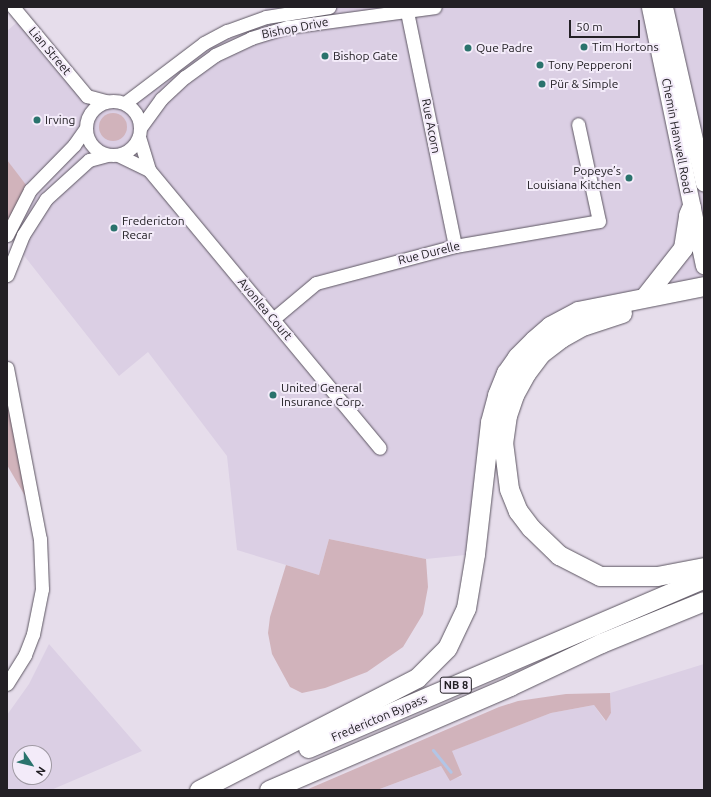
<!DOCTYPE html>
<html>
<head>
<meta charset="utf-8">
<style>
	body { margin:0 }
	#map { position:relative; width:711px; height:797px; overflow:hidden; background:#e6ddeb; font-family:Ubuntu,sans-serif }
	div>[style] { position:absolute }
	[style*='--x'] { left:calc(var(--x)*1px); top:calc(var(--y)*1px); width:calc(var(--w)*1px); rotate:calc(var(--a)*1deg) }
	.built>* { inset:0; background:#dbcfe4 }
	.green>* { inset:0; background:#d1b3bb }
	.round { border-radius:50% }
	.stream>* { height:3px; margin:-1.5px; padding:0 1.5px; transform-origin:1.5px; border-radius:1.5px; background:#b2c5e6 }
	.roads { filter:drop-shadow(0 0 1px #5d5662) drop-shadow(0 0 1px #5d5662) }
	.minor>* { height:13px; margin:-6.5px; padding:0 6.5px; transform-origin:6.5px; border-radius:6.5px; background:#fff }
	.minor>.ring { margin:-6.5px; padding:0; box-sizing:content-box; background:none; border:13px solid #fff; border-radius:50% }
	.major>* { height:17px; margin:-8.5px; padding:0 8.5px; transform-origin:8.5px; border-radius:8.5px; background:#fff }
	.highway>* { height:19px; margin:-9.5px; padding:0 9.5px; transform-origin:9.5px; border-radius:9.5px; background:#fff }
	.dots>* { width:11px; height:11px; translate:-50% -50%; box-sizing:border-box; border:2px solid #f3ebf9; border-radius:50% }
	span { translate:-50% -50%; white-space:nowrap; text-align:center; line-height:1.15; -webkit-text-stroke:4px #f3ebf9; paint-order:stroke }
	.shield-label span { padding:1px 3px; background:#f3ebf9; border:1px solid; border-radius:3px; -webkit-text-stroke-width:0 }
	.shield-label { font-size:11px; color:#232025; font-weight:700 }
	.street-label { font-size:12px; color:#232025 }
	.poi-label { font-size:12px; color:#232025 }
	.left { translate:0 -50%; text-align:left }
	.right { translate:-100% -50%; text-align:right }
	.frame { position:absolute; inset:0; border:8px solid #232025; pointer-events:none }
	.north { position:absolute; left:12px; top:745px; width:40px; height:40px; box-sizing:border-box; background:#f3ebf9; border:1px solid #a09aa4; border-radius:50%; rotate:125deg; font-size:11px; font-weight:700; line-height:16px; text-align:center; color:#232025 }
	.north::after { content:''; display:block; margin:auto; width:14px; height:18px; background:#2a736d; clip-path:polygon(50% 0,100% 100%,50% 72%,0 100%) }
	.scale { position:absolute; left:569px; top:20px; width:71px; height:18px; box-sizing:border-box; border:2px solid #232025; border-top:0; padding-left:5px; font-size:12px; line-height:14px; white-space:nowrap; color:#232025; -webkit-text-stroke:3px #f3ebf9; paint-order:stroke }
</style>
</head>
<body>
<div id="map">
	<div class="built">
		<i style="clip-path:polygon(265px 7px,704px 7px,704px 287px,676px 286px,506px 373px,475px 554px,426px 559px,329px 539px,319px 575px,237px 550px,227px 456px,148px 352px,119px 376px,7px 234px,7px 31px,22px 18px,87px 96px,125px 103px,184px 58px,266px 17px)"></i>
		<i style="clip-path:polygon(evenodd,49px 644px,142px 751px,51px 790px,7px 790px,7px 715px,29px 684px,49px 644px,20px 753px,44px 753px,44px 777px,20px 777px,20px 753px)"></i>
		<i style="clip-path:polygon(704px 664px,704px 790px,377px 790px,441px 766px,450px 780px,462px 776px,451px 751px,551px 713px,594px 705px,605px 721px,611px 713px,610px 693px)"></i>
	</div>
	<div class="green">
		<i class="round" style="left:99px;top:113px;width:28px;height:28px"></i>
		<i style="clip-path:polygon(7px 160px,30px 190px,7px 235px)"></i>
		<i style="clip-path:polygon(7px 368px,35px 513px,7px 465px)"></i>
		<i style="clip-path:polygon(329px 539px,426px 559px,428px 587px,423px 614px,403px 647px,367px 672px,325px 688px,302px 693px,290px 687px,272px 654px,268px 633px,270px 617px,286px 565px,319px 575px)"></i>
		<i style="clip-path:polygon(610px 693px,611px 713px,606px 721px,594px 705px,551px 713px,452px 751px,462px 775px,450px 781px,441px 766px,377px 790px,306px 790px,499px 707px,518px 701px,566px 694px)"></i>
	</div>
	<div class="stream">
		<i style="--x:433;--y:750;--w:28;--a:51"></i>
	</div>
	<div class="roads">
		<div class="minor">
			<i style="--x:13;--y:7;--w:116;--a:50.3"></i>
			<i style="--x:87;--y:96;--w:20;--a:15"></i>
			<i style="--x:406;--y:7;--w:244;--a:78.4"></i>
			<i class="ring" style="left:86px;top:101px;width:41px;height:41px"></i>
			<i style="--x:125;--y:103;--w:99;--a:-37.2"></i>
			<i style="--x:204;--y:43;--w:26;--a:-28"></i>
			<i style="--x:227;--y:31;--w:41;--a:-19.7"></i>
			<i style="--x:266;--y:17;--w:64;--a:-9"></i>
			<i style="--x:140;--y:128;--w:36;--a:-54"></i>
			<i style="--x:161;--y:99;--w:33;--a:-43"></i>
			<i style="--x:185;--y:77;--w:37;--a:-36"></i>
			<i style="--x:215;--y:55;--w:40;--a:-25"></i>
			<i style="--x:251;--y:38;--w:39;--a:-17"></i>
			<i style="--x:288;--y:27;--w:148;--a:-7.7"></i>
			<i style="--x:139;--y:137;--w:34;--a:73"></i>
			<i style="--x:149;--y:170;--w:361;--a:50.3"></i>
			<i style="--x:118;--y:155;--w:34;--a:26"></i>
			<i style="--x:7;--y:235;--w:51;--a:-62.9"></i>
			<i style="--x:30;--y:190;--w:63;--a:-45.6"></i>
			<i style="--x:74;--y:145;--w:19;--a:-55"></i>
			<i style="--x:7;--y:275;--w:43;--a:-68.2"></i>
			<i style="--x:23;--y:235;--w:43;--a:-57.4"></i>
			<i style="--x:46;--y:199;--w:58;--a:-42.2"></i>
			<i style="--x:89;--y:160;--w:20;--a:-15"></i>
			<i style="--x:273;--y:319;--w:56;--a:-39.9"></i>
			<i style="--x:316;--y:283;--w:144;--a:-14.9"></i>
			<i style="--x:455;--y:246;--w:146;--a:-9.8"></i>
			<i style="--x:599;--y:221;--w:99;--a:-102.2"></i>
			<i style="--x:7;--y:368;--w:174;--a:79.1"></i>
			<i style="--x:40;--y:539;--w:50;--a:87.7"></i>
			<i style="--x:42;--y:589;--w:46;--a:101.3"></i>
			<i style="--x:33;--y:634;--w:22;--a:111"></i>
			<i style="--x:25;--y:655;--w:34;--a:122"></i>
		</div>
		<div class="major">
			<i style="--x:650;--y:7;--w:264;--a:78.2"></i>
			<i style="--x:664;--y:7;--w:180;--a:77.2"></i>
		</div>
		<div class="highway">
			<i style="--x:646;--y:295;--w:60;--a:-51.8"></i>
			<i style="--x:683;--y:248;--w:33;--a:-81"></i>
			<i style="--x:688;--y:215;--w:8;--a:-67"></i>
			<i style="--x:622;--y:313;--w:40;--a:162"></i>
			<i style="--x:584;--y:325;--w:26;--a:151"></i>
			<i style="--x:561;--y:338;--w:25;--a:143"></i>
			<i style="--x:541;--y:353;--w:25;--a:127"></i>
			<i style="--x:526;--y:373;--w:25;--a:119"></i>
			<i style="--x:514;--y:395;--w:21;--a:109"></i>
			<i style="--x:507;--y:415;--w:27;--a:98"></i>
			<i style="--x:503;--y:442;--w:47;--a:82.7"></i>
			<i style="--x:509;--y:489;--w:24;--a:68"></i>
			<i style="--x:518;--y:511;--w:21;--a:53"></i>
			<i style="--x:531;--y:528;--w:39;--a:44"></i>
			<i style="--x:559;--y:555;--w:46;--a:27.1"></i>
			<i style="--x:600;--y:576;--w:57;--a:0"></i>
			<i style="--x:657;--y:576;--w:48;--a:-10.8"></i>
			<i style="--x:308;--y:748;--w:431;--a:-23.2"></i>
			<i style="--x:199;--y:790;--w:245;--a:-27.2"></i>
			<i style="--x:417;--y:678;--w:42;--a:-45"></i>
			<i style="--x:447;--y:648;--w:44;--a:-64.6"></i>
			<i style="--x:466;--y:608;--w:55;--a:-80.5"></i>
			<i style="--x:475;--y:554;--w:133;--a:-83.5"></i>
			<i style="--x:490;--y:422;--w:28;--a:-75"></i>
			<i style="--x:497;--y:395;--w:24;--a:-68"></i>
			<i style="--x:506;--y:373;--w:19;--a:-55"></i>
			<i style="--x:517;--y:357;--w:24;--a:-45"></i>
			<i style="--x:534;--y:340;--w:21;--a:-41"></i>
			<i style="--x:550;--y:326;--w:32;--a:-28"></i>
			<i style="--x:578;--y:311;--w:128;--a:-11.2"></i>
			<i style="--x:269;--y:790;--w:262;--a:-23.3"></i>
			<i style="--x:510;--y:686;--w:101;--a:-25.3"></i>
			<i style="--x:601;--y:643;--w:111;--a:-22.2"></i>
		</div>
	</div>
	<div class="dots">
		<i style="left:584px;top:47px;background:#2a736d"></i>
		<i style="left:468px;top:48px;background:#2a736d"></i>
		<i style="left:325px;top:56px;background:#2a736d"></i>
		<i style="left:540px;top:65px;background:#2a736d"></i>
		<i style="left:542px;top:84px;background:#2a736d"></i>
		<i style="left:37px;top:120px;background:#2a736d"></i>
		<i style="left:629px;top:178px;background:#2a736d"></i>
		<i style="left:114px;top:228px;background:#2a736d"></i>
		<i style="left:273px;top:395px;background:#2a736d"></i>
	</div>
	<div class="shield-label">
		<span style="left:456px;top:685px">NB 8</span>
	</div>
	<div class="street-label">
		<span style="left:295px;top:28px;rotate:-11deg">Bishop Drive</span>
		<span style="left:50px;top:51px;rotate:50deg">Lian Street</span>
		<span style="left:431px;top:126px;rotate:79deg">Rue Acorn</span>
		<span style="left:677px;top:136px;rotate:79deg">Chemin Hanwell Road</span>
		<span style="left:429px;top:253px;rotate:-14deg">Rue Durelle</span>
		<span style="left:265px;top:309px;rotate:50deg">Avonlea Court</span>
		<span style="left:379px;top:718px;rotate:-23deg">Fredericton Bypass</span>
	</div>
	<div class="poi-label">
		<span class="left" style="left:592px;top:47px">Tim Hortons</span>
		<span class="left" style="left:476px;top:48px">Que Padre</span>
		<span class="left" style="left:333px;top:56px">Bishop Gate</span>
		<span class="left" style="left:548px;top:65px">Tony Pepperoni</span>
		<span class="left" style="left:550px;top:84px">Pür &amp; Simple</span>
		<span class="left" style="left:45px;top:120px">Irving</span>
		<span class="right" style="left:621px;top:178px">Popeye’s<br>Louisiana Kitchen</span>
		<span class="left" style="left:122px;top:228px">Fredericton<br>Recar</span>
		<span class="left" style="left:281px;top:395px">United General<br>Insurance Corp.</span>
	</div>
	<div class="frame"></div>
	<div class="north">N</div>
	<div class="scale">50 m</div>
</div>
</body>
</html>
